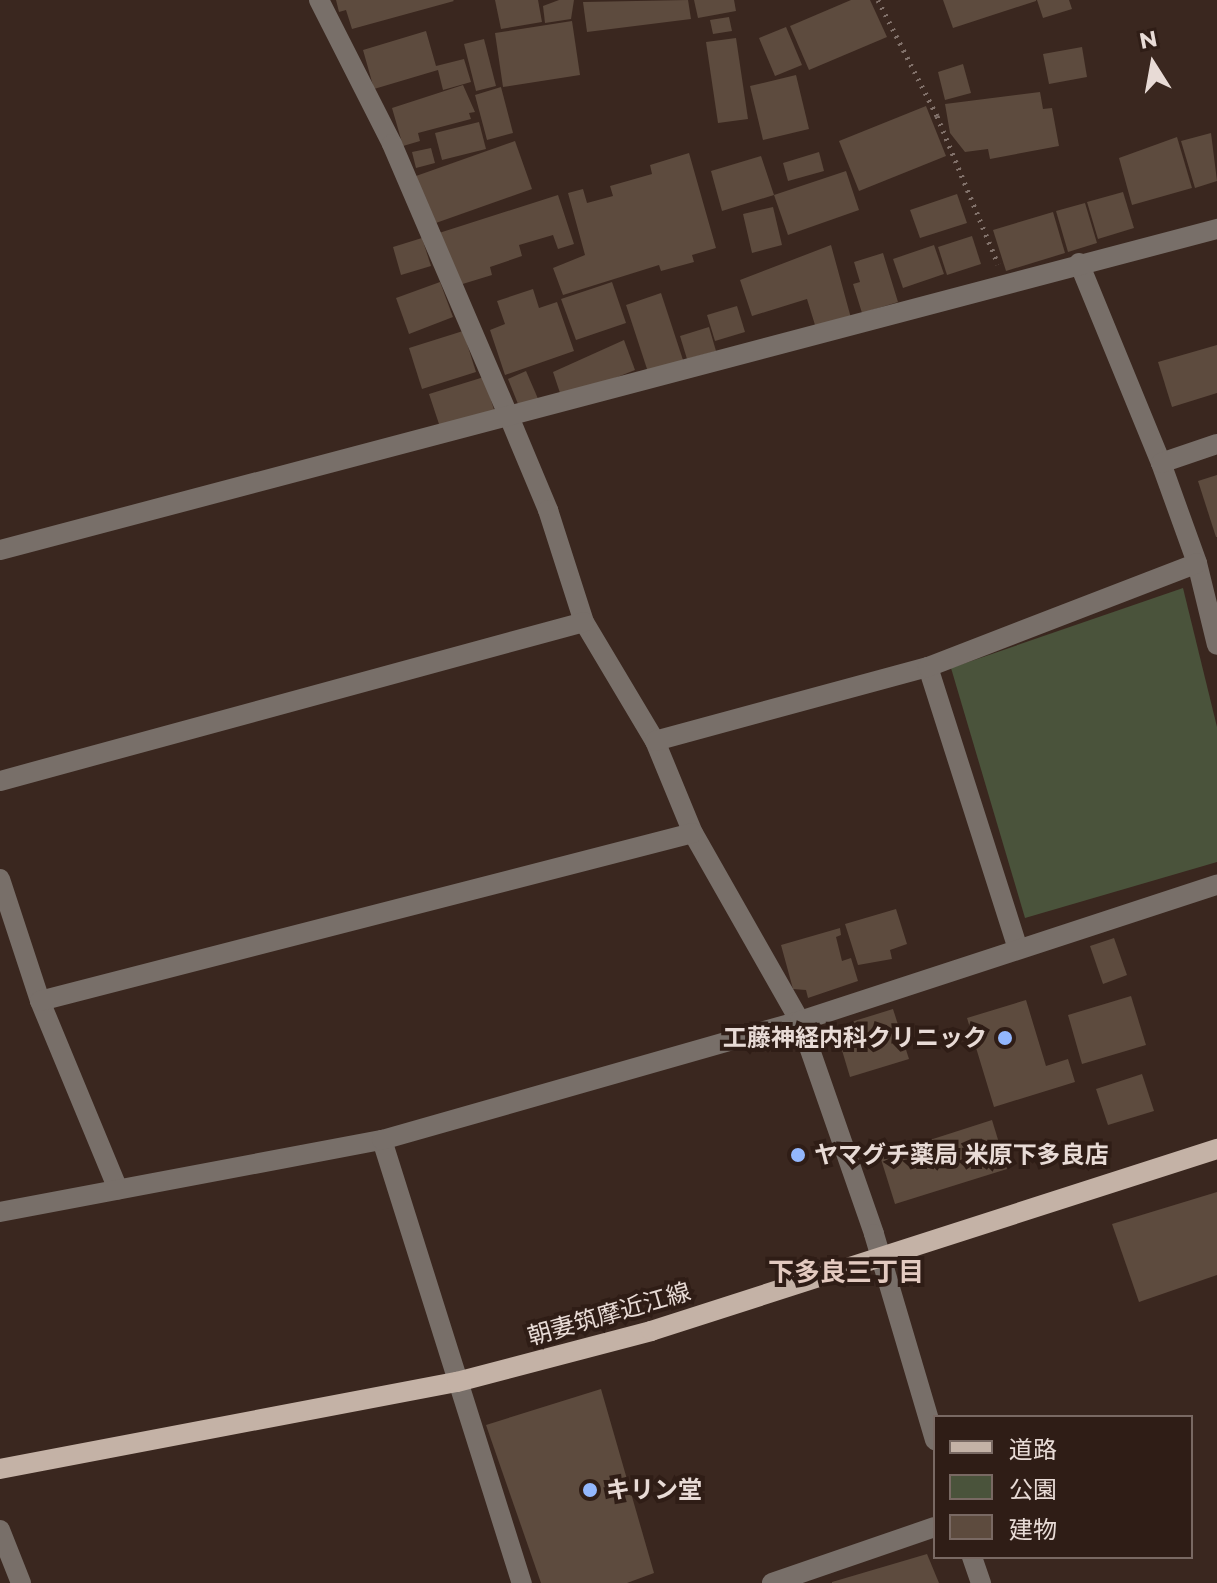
<!DOCTYPE html>
<html>
<head>
<meta charset="utf-8">
<style>
	body { margin:0 }
	#map { position:relative; width:1217px; height:1583px; overflow:hidden; background:#3a271f; font-family:Montserrat,"Noto Sans JP",sans-serif }
	div>[style] { position:absolute }
	[style*='--x'] { left:calc(var(--x)*1px); top:calc(var(--y)*1px); width:calc(var(--w)*1px); rotate:calc(var(--a)*1deg) }
	.green>* { inset:0; background:#4a533b }
	.building>* { inset:0; background:#5d4b3e }
	.path>* { height:5px; margin-top:-2.5px; transform-origin:0; background:repeating-linear-gradient(90deg,#81716a 0 2px,transparent 0 8px) }
	.minor>* { height:20px; margin:-10px; padding:0 10px; transform-origin:10px; border-radius:10px; background:#786f69 }
	.major>* { height:20px; margin:-10px; padding:0 10px; transform-origin:10px; border-radius:10px; background:#c4b2a6 }
	.dots>* { width:22px; height:22px; translate:-50% -50%; box-sizing:border-box; border:4px solid #2f1d16; border-radius:50% }
	span { translate:-50% -50%; white-space:nowrap; text-align:center; line-height:1.15; -webkit-text-stroke:8px #2f1d16; paint-order:stroke }
	.poi-label { font-size:24px; color:#e8dbd6; font-weight:700 }
	.right { translate:-100% -50%; text-align:right }
	.left { translate:0 -50%; text-align:left }
	.street-label { font-size:24px; color:#e8dbd6 }
	.neighbourhood-label { font-size:26px; color:#e3cac0; font-weight:700 }
	.legend { position:absolute; left:933px; top:1415px; width:260px; height:144px; box-sizing:border-box; background:#2f1d16; border:2px solid #796963; margin:0; padding:10px 14px; list-style:none; font-size:24px; color:#e8dbd6 }
	.legend li { display:flex; align-items:center; gap:16px; height:40px }
	.legend b { width:40px; border:2px solid #796963 }
	.north { position:absolute; left:1113px; top:24px; width:80px; height:80px; -webkit-text-stroke:6px #2f1d16; paint-order:stroke; rotate:349deg; font-size:22px; font-weight:700; line-height:32px; text-align:center; color:#e8dbd6 }
	.north::after { content:''; display:block; margin:auto; width:28px; height:36px; background:#e8dbd6; clip-path:polygon(50% 0,100% 100%,50% 72%,0 100%) }
</style>
</head>
<body>
<div id="map">
	<div class="green">
		<i style="clip-path:polygon(1183px 588px,1217px 727px,1217px 862px,1025px 918px,951px 668px)"></i>
	</div>
	<div class="building">
		<i style="clip-path:polygon(336px 0,453px 0,454px 1px,352px 29px,346px 10px,339px 12px)"></i>
		<i style="clip-path:polygon(495px 0,538px 0,542px 22px,501px 29px)"></i>
		<i style="clip-path:polygon(559px 0,574px 0,571px 19px,545px 23px,543px 6px)"></i>
		<i style="clip-path:polygon(688px 0,691px 19px,587px 32px,583px 2px)"></i>
		<i style="clip-path:polygon(694px 0,734px 0,736px 11px,698px 18px)"></i>
		<i style="clip-path:polygon(851px 0,870px 0,887px 37px,809px 70px,790px 26px)"></i>
		<i style="clip-path:polygon(943px 0,1036px 0,1036px 1px,953px 28px)"></i>
		<i style="clip-path:polygon(1037px 0,1069px 0,1072px 9px,1043px 18px)"></i>
		<i style="clip-path:polygon(729px 17px,732px 31px,713px 34px,710px 20px)"></i>
		<i style="clip-path:polygon(572px 21px,580px 75px,503px 87px,495px 33px)"></i>
		<i style="clip-path:polygon(786px 27px,802px 65px,775px 76px,759px 38px)"></i>
		<i style="clip-path:polygon(426px 31px,436px 66px,464px 59px,471px 82px,443px 90px,438px 70px,374px 89px,363px 50px)"></i>
		<i style="clip-path:polygon(736px 38px,748px 119px,718px 123px,706px 42px)"></i>
		<i style="clip-path:polygon(484px 39px,496px 86px,476px 91px,464px 44px)"></i>
		<i style="clip-path:polygon(1082px 47px,1087px 77px,1049px 84px,1043px 54px)"></i>
		<i style="clip-path:polygon(963px 64px,971px 93px,945px 100px,938px 72px)"></i>
		<i style="clip-path:polygon(796px 75px,809px 129px,763px 140px,750px 86px)"></i>
		<i style="clip-path:polygon(463px 85px,475px 112px,469px 113px,471px 119px,418px 133px,420px 141px,403px 146px,392px 108px)"></i>
		<i style="clip-path:polygon(501px 87px,513px 133px,487px 140px,475px 95px)"></i>
		<i style="clip-path:polygon(1040px 92px,1043px 109px,1052px 108px,1059px 146px,990px 159px,988px 149px,965px 152px,950px 133px,945px 104px)"></i>
		<i style="clip-path:polygon(926px 106px,946px 156px,859px 191px,839px 141px)"></i>
		<i style="clip-path:polygon(479px 122px,486px 149px,442px 160px,435px 133px)"></i>
		<i style="clip-path:polygon(1211px 133px,1217px 181px,1195px 188px,1181px 141px)"></i>
		<i style="clip-path:polygon(1177px 137px,1192px 188px,1132px 205px,1119px 158px)"></i>
		<i style="clip-path:polygon(515px 141px,532px 189px,433px 224px,416px 176px)"></i>
		<i style="clip-path:polygon(431px 148px,435px 163px,416px 168px,412px 152px)"></i>
		<i style="clip-path:polygon(819px 152px,824px 171px,788px 181px,783px 163px)"></i>
		<i style="clip-path:polygon(689px 153px,716px 248px,692px 255px,694px 262px,661px 271px,659px 265px,563px 295px,553px 268px,585px 255px,568px 193px,583px 189px,587px 203px,613px 196px,610px 186px,652px 174px,650px 165px)"></i>
		<i style="clip-path:polygon(761px 156px,774px 195px,722px 211px,711px 171px)"></i>
		<i style="clip-path:polygon(846px 171px,859px 210px,788px 235px,774px 195px)"></i>
		<i style="clip-path:polygon(1123px 192px,1134px 228px,1098px 239px,1087px 202px)"></i>
		<i style="clip-path:polygon(957px 194px,967px 223px,920px 238px,910px 210px)"></i>
		<i style="clip-path:polygon(558px 195px,574px 244px,558px 249px,553px 235px,519px 245px,522px 256px,490px 267px,492px 275px,456px 286px,439px 233px)"></i>
		<i style="clip-path:polygon(1085px 203px,1097px 243px,1068px 252px,1056px 211px)"></i>
		<i style="clip-path:polygon(773px 207px,782px 245px,752px 253px,743px 214px)"></i>
		<i style="clip-path:polygon(1053px 212px,1065px 253px,1006px 271px,993px 230px)"></i>
		<i style="clip-path:polygon(972px 236px,981px 264px,947px 275px,938px 247px)"></i>
		<i style="clip-path:polygon(422px 238px,431px 266px,401px 275px,393px 247px)"></i>
		<i style="clip-path:polygon(831px 245px,851px 318px,815px 325px,807px 299px,752px 316px,740px 280px)"></i>
		<i style="clip-path:polygon(934px 245px,944px 274px,903px 288px,893px 259px)"></i>
		<i style="clip-path:polygon(883px 253px,898px 302px,862px 313px,853px 284px,860px 282px,854px 262px)"></i>
		<i style="clip-path:polygon(440px 282px,453px 317px,409px 334px,396px 298px)"></i>
		<i style="clip-path:polygon(612px 282px,626px 323px,576px 340px,561px 299px)"></i>
		<i style="clip-path:polygon(533px 289px,539px 308px,557px 302px,574px 351px,505px 375px,490px 330px,505px 324px,497px 301px)"></i>
		<i style="clip-path:polygon(661px 293px,683px 360px,648px 372px,626px 305px)"></i>
		<i style="clip-path:polygon(737px 306px,745px 332px,715px 341px,707px 315px)"></i>
		<i style="clip-path:polygon(709px 327px,716px 351px,687px 359px,680px 336px)"></i>
		<i style="clip-path:polygon(463px 331px,476px 372px,422px 389px,409px 348px)"></i>
		<i style="clip-path:polygon(624px 340px,635px 370px,562px 399px,553px 372px)"></i>
		<i style="clip-path:polygon(1217px 345px,1217px 393px,1172px 407px,1158px 362px)"></i>
		<i style="clip-path:polygon(526px 371px,539px 401px,520px 409px,508px 379px)"></i>
		<i style="clip-path:polygon(484px 377px,495px 413px,441px 430px,429px 394px)"></i>
		<i style="clip-path:polygon(1217px 475px,1217px 537px,1216px 537px,1198px 481px)"></i>
		<i style="clip-path:polygon(896px 909px,907px 944px,890px 950px,892px 959px,858px 965px,845px 924px)"></i>
		<i style="clip-path:polygon(840px 928px,841px 935px,836px 937px,842px 961px,851px 958px,858px 981px,808px 998px,806px 990px,793px 989px,781px 945px)"></i>
		<i style="clip-path:polygon(1114px 938px,1127px 975px,1103px 984px,1090px 946px)"></i>
		<i style="clip-path:polygon(1131px 996px,1146px 1045px,1082px 1064px,1068px 1015px)"></i>
		<i style="clip-path:polygon(1026px 1000px,1046px 1066px,1068px 1059px,1075px 1082px,994px 1107px,967px 1018px)"></i>
		<i style="clip-path:polygon(893px 1009px,909px 1059px,850px 1077px,835px 1027px)"></i>
		<i style="clip-path:polygon(1142px 1074px,1154px 1111px,1108px 1125px,1096px 1089px)"></i>
		<i style="clip-path:polygon(992px 1120px,1007px 1169px,895px 1204px,880px 1156px)"></i>
		<i style="clip-path:polygon(1217px 1192px,1217px 1275px,1139px 1302px,1112px 1224px)"></i>
		<i style="clip-path:polygon(601px 1389px,654px 1573px,627px 1583px,541px 1583px,486px 1425px)"></i>
		<i style="clip-path:polygon(927px 1554px,939px 1583px,832px 1583px,832px 1582px)"></i>
	</div>
	<div class="path">
		<i style="--x:878;--y:0;--w:130;--a:63"></i>
		<i style="--x:937;--y:116;--w:160;--a:67.6"></i>
	</div>
	<div class="minor">
		<i style="--x:319;--y:0;--w:161;--a:63.1"></i>
		<i style="--x:392;--y:144;--w:299;--a:66.8"></i>
		<i style="--x:510;--y:419;--w:99;--a:67.3"></i>
		<i style="--x:548;--y:510;--w:118;--a:72.2"></i>
		<i style="--x:584;--y:622;--w:139;--a:59.2"></i>
		<i style="--x:655;--y:741;--w:100;--a:67.6"></i>
		<i style="--x:693;--y:833;--w:216;--a:60.4"></i>
		<i style="--x:800;--y:1021;--w:225;--a:70.8"></i>
		<i style="--x:874;--y:1234;--w:215;--a:73.5"></i>
		<i style="--x:1079;--y:263;--w:216;--a:67.7"></i>
		<i style="--x:1161;--y:463;--w:106;--a:70.2"></i>
		<i style="--x:1197;--y:563;--w:84;--a:76.3"></i>
		<i style="--x:1161;--y:463;--w:59;--a:-18.7"></i>
		<i style="--x:0;--y:550;--w:1259;--a:-14.78"></i>
		<i style="--x:928;--y:667;--w:296;--a:72.3"></i>
		<i style="--x:655;--y:741;--w:283;--a:-15.2"></i>
		<i style="--x:928;--y:667;--w:288;--a:-21.1"></i>
		<i style="--x:0;--y:781;--w:605;--a:-15.23"></i>
		<i style="--x:0;--y:879;--w:128;--a:71.8"></i>
		<i style="--x:40;--y:1001;--w:204;--a:67.5"></i>
		<i style="--x:40;--y:1001;--w:674;--a:-14.43"></i>
		<i style="--x:382;--y:1140;--w:465;--a:72.5"></i>
		<i style="--x:0;--y:1212;--w:389;--a:-10.7"></i>
		<i style="--x:382;--y:1140;--w:435;--a:-15.9"></i>
		<i style="--x:800;--y:1021;--w:439;--a:-18.1"></i>
		<i style="--x:0;--y:1530;--w:57;--a:68.4"></i>
		<i style="--x:972;--y:1557;--w:28;--a:71"></i>
		<i style="--x:772;--y:1583;--w:172;--a:-19"></i>
	</div>
	<div class="major">
		<i style="--x:0;--y:1469;--w:465;--a:-10.8"></i>
		<i style="--x:457;--y:1382;--w:201;--a:-14.7"></i>
		<i style="--x:651;--y:1331;--w:595;--a:-17.83"></i>
	</div>
	<div class="dots">
		<i style="left:1005px;top:1038px;background:#93b7fd"></i>
		<i style="left:798px;top:1155px;background:#93b7fd"></i>
		<i style="left:590px;top:1490px;background:#93b7fd"></i>
	</div>
	<div class="poi-label">
		<span class="right" style="left:987px;top:1038px">工藤神経内科クリニック</span>
		<span class="left" style="left:814px;top:1155px">ヤマグチ薬局 米原下多良店</span>
		<span class="left" style="left:606px;top:1490px">キリン堂</span>
	</div>
	<div class="street-label">
		<span style="left:609px;top:1314px;rotate:-16deg">朝妻筑摩近江線</span>
	</div>
	<div class="neighbourhood-label">
		<span style="left:846px;top:1273px">下多良三丁目</span>
	</div>
	<ul class="legend">
	<li><b style="height:10px;background:#c4b2a6"></b>道路</li>
	<li><b style="height:22px;background:#4a533b"></b>公園</li>
	<li><b style="height:22px;background:#5d4b3e"></b>建物</li>
	</ul>
	<div class="north">N</div>
</div>
</body>
</html>
